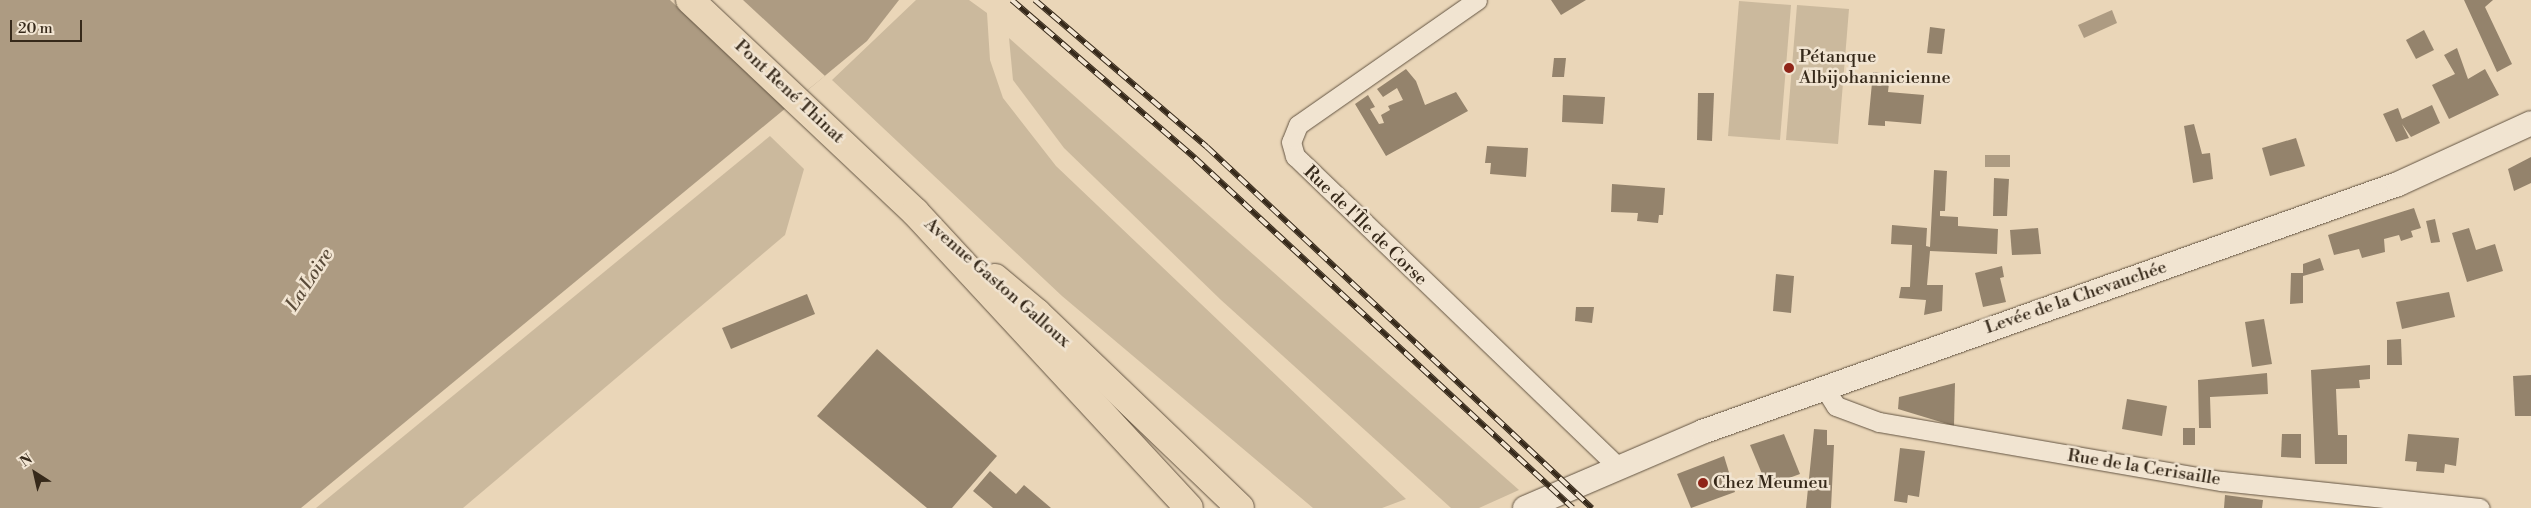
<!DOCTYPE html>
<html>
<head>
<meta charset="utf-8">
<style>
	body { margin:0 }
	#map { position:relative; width:2531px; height:508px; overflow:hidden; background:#ead6b8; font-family:"Libre Bodoni",serif }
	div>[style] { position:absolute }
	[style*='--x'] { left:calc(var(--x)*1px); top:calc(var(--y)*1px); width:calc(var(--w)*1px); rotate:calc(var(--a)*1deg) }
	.green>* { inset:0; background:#cbb99d }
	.water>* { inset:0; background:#ad9b82 }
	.pier>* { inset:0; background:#ead6b8 }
	.building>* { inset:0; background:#94836c }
	.roads { filter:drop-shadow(0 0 1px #635442) drop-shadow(0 0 1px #635442) }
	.minor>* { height:19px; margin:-9.5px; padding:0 9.5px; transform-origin:9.5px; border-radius:9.5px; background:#f1e4d1 }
	.tertiary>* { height:24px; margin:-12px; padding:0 12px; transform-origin:12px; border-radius:12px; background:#f1e4d1 }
	.primary>* { height:28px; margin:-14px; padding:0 14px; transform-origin:14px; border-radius:14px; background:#ead6b8 }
	.rail>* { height:5.5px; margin-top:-2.75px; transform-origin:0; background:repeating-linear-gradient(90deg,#f1e4d1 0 11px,#36291a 0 22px); box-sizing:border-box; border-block:1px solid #36291a }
	.dots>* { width:14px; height:14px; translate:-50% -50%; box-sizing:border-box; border:2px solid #f1e4d1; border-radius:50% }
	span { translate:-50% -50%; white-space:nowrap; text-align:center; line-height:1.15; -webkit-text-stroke:5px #f1e4d1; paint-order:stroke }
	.poi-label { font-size:18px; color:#36291a }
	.left { translate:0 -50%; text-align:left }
	.street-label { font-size:18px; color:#36291a }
	.water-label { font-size:19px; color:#5a4b39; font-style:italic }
	.north { position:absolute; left:10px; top:448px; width:50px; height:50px; -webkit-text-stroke:4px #f1e4d1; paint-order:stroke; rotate:325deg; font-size:14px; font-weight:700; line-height:20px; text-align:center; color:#36291a }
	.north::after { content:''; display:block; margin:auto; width:18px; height:22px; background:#36291a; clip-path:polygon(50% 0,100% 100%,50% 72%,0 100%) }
	.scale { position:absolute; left:10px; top:20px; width:72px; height:22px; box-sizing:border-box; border:2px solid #36291a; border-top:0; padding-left:6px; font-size:15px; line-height:18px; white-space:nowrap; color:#36291a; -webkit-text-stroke:4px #f1e4d1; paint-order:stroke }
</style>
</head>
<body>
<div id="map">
	<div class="green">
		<i style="clip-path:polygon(916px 0,969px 0,987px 13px,990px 60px,1003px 98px,1056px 166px,1406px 499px,1382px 508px,1313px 508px,1062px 296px,832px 80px)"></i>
		<i style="clip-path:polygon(1739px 1px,1791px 5px,1780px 140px,1728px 136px)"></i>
		<i style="clip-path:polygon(1797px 5px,1849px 9px,1838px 144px,1786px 140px)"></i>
		<i style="clip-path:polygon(1009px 38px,1519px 490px,1479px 508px,1451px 508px,1221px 300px,1064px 148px,1013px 80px)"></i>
		<i style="clip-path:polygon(770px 136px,804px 169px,785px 235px,463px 508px,316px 508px)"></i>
	</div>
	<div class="water">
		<i style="clip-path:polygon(0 0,899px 0,867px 41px,301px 508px,0 508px)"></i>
		<i style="clip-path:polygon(2112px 10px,2117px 23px,2084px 38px,2078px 25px)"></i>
		<i style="clip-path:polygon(1985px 155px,2010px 155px,2010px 167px,1985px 167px)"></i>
	</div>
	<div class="pier">
		<i style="clip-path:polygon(670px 0,743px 0,825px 76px,785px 108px)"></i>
	</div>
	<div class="building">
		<i style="clip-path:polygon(1551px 0,1586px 0,1561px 15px)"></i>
		<i style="clip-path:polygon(2464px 0,2493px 0,2485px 7px,2512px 64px,2497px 72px)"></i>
		<i style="clip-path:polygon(1930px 27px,1945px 29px,1942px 54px,1927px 53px)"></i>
		<i style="clip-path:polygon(2424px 30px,2434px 50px,2416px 59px,2406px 40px)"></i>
		<i style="clip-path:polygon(2457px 48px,2468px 79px,2485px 69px,2499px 95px,2449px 119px,2432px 85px,2455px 74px,2444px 55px)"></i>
		<i style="clip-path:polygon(1554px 58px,1566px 58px,1564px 77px,1552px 77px)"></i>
		<i style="clip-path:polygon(1406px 69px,1416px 81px,1425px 105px,1456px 92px,1468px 111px,1386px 156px,1355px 104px,1368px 95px,1375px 107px,1370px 109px,1379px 124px,1384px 123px,1381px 115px,1390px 110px,1388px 106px,1403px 100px,1397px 88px,1383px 97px,1377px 89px)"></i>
		<i style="clip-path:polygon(1873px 72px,1890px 74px,1888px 92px,1924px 95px,1921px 124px,1885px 121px,1885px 126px,1868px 125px)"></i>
		<i style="clip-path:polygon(1698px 93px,1714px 93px,1712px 141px,1697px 140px)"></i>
		<i style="clip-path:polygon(1563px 95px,1605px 97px,1603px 124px,1562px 122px)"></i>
		<i style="clip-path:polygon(2432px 105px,2440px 123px,2411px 137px,2402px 124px,2409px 138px,2396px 142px,2383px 114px,2398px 108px,2402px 119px)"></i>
		<i style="clip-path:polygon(2194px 124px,2202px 154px,2210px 153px,2213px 179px,2193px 183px,2184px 126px)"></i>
		<i style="clip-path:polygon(2296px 138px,2305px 166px,2270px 176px,2262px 148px)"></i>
		<i style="clip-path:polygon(1487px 146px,1528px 148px,1526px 177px,1490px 174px,1491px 163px,1485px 163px)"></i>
		<i style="clip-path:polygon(2531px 157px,2531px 183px,2514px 191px,2508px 169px)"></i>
		<i style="clip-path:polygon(1934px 170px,1947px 171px,1945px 211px,1940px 211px,1940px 216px,1958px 217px,1958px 226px,1998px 229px,1997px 254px,1930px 251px,1927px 285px,1943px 285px,1942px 311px,1924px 315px,1926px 300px,1899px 298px,1901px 287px,1910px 287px,1912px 245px,1891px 244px,1892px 225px,1927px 228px,1926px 246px,1930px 247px)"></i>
		<i style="clip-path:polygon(1994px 178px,2009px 179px,2007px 216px,1993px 216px)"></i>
		<i style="clip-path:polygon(1612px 184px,1665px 188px,1663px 215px,1659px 215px,1658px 223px,1637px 221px,1638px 213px,1611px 212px)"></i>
		<i style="clip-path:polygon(2414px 208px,2421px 228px,2411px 231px,2413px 237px,2401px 241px,2399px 235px,2384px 239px,2385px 252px,2362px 258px,2359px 249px,2334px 255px,2328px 235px)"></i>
		<i style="clip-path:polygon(2435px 219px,2440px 242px,2431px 243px,2426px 221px)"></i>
		<i style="clip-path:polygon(2038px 228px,2041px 254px,2012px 255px,2010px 230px)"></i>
		<i style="clip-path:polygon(2469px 228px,2476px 250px,2495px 244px,2503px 271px,2467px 282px,2452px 233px)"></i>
		<i style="clip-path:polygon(2320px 258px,2324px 270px,2303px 276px,2303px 303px,2290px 304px,2291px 273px,2303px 273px,2303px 264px)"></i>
		<i style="clip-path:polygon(2002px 266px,2004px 277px,2000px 278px,2006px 302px,1983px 307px,1975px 273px)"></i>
		<i style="clip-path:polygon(1776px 274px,1794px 276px,1791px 313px,1773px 311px)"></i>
		<i style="clip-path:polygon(2449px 292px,2455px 317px,2402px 329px,2396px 302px)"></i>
		<i style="clip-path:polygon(807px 294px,815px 314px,731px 349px,722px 328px)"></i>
		<i style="clip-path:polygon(1576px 307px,1594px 307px,1592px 323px,1575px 321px)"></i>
		<i style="clip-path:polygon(2264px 319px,2272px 364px,2252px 367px,2245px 322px)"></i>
		<i style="clip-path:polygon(2401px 339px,2402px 365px,2387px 365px,2387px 340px)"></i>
		<i style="clip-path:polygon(877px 349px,997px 456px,952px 508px,927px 508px,817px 416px)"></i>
		<i style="clip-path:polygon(2370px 365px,2370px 379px,2359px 380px,2360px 388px,2336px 389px,2338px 435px,2347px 435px,2347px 464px,2315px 464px,2311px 370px)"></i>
		<i style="clip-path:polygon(2267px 373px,2268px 394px,2210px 397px,2211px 428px,2199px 428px,2198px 380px)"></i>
		<i style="clip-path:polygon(2531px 375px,2531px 416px,2515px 416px,2513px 376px)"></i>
		<i style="clip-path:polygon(1955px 383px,1954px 426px,1898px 409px,1899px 397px)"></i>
		<i style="clip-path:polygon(2127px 399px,2167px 406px,2162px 436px,2122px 429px)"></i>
		<i style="clip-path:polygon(2183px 428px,2195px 428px,2195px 445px,2183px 445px)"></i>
		<i style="clip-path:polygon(1814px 429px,1827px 430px,1827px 445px,1834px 445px,1831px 508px,1806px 508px)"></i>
		<i style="clip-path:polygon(1784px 434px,1800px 474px,1767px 486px,1750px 445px)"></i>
		<i style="clip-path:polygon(2282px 434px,2301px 434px,2301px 458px,2281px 457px)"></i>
		<i style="clip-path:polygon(2408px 434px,2459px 438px,2456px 466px,2445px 464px,2444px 473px,2416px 471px,2417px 462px,2405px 461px)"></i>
		<i style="clip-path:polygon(1900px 448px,1925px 451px,1919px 497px,1908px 495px,1907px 503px,1894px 501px)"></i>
		<i style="clip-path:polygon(1724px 456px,1735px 492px,1691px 508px,1677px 474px)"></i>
		<i style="clip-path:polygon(990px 471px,1016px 494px,1024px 485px,1051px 508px,993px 508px,973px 491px)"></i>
		<i style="clip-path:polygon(2225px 495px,2263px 500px,2262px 508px,2224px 508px)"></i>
	</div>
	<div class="roads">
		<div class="minor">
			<i style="--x:1477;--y:0;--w:218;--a:145.1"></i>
			<i style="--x:1298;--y:125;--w:18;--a:112"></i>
			<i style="--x:1291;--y:142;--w:15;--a:74"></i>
			<i style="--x:1295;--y:156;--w:448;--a:43.9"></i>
			<i style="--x:1824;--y:387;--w:22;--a:58"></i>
			<i style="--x:1836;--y:406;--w:46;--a:20.4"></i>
			<i style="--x:1879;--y:422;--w:348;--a:9.8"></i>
			<i style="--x:2222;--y:481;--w:259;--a:6"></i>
		</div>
		<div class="tertiary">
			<i style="--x:1525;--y:508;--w:193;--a:-23.2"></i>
			<i style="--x:1702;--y:432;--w:739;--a:-19.61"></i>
			<i style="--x:2398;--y:184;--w:146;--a:-24.6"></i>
		</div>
		<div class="primary">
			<i style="--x:690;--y:0;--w:309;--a:43.3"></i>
			<i style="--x:915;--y:212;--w:403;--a:47.2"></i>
			<i style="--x:995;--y:278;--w:55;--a:39.8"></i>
			<i style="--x:1037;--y:313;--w:281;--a:43.8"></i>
		</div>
	</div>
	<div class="rail">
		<i style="--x:1012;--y:0;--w:242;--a:40.8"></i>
		<i style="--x:1195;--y:158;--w:515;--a:42.8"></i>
		<i style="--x:1035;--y:0;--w:226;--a:40.5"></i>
		<i style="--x:1207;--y:147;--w:528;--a:43.16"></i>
	</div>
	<div class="dots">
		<i style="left:1789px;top:68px;background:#8f2418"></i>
		<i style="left:1703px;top:483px;background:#8f2418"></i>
	</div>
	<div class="poi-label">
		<span class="left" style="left:1799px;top:68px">Pétanque<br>Albijohannicienne</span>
		<span class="left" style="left:1713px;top:483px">Chez Meumeu</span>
	</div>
	<div class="street-label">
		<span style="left:789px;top:92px;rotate:43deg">Pont René Thinat</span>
		<span style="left:1365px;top:226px;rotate:44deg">Rue de l'Île de Corse</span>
		<span style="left:997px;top:283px;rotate:41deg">Avenue Gaston Galloux</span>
		<span style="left:2076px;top:298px;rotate:-19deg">Levée de la Chevauchée</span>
		<span style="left:2144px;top:468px;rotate:9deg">Rue de la Cerisaille</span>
	</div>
	<div class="water-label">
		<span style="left:310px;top:280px;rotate:-57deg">La Loire</span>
	</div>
	<div class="north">N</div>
	<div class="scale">20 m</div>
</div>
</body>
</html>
